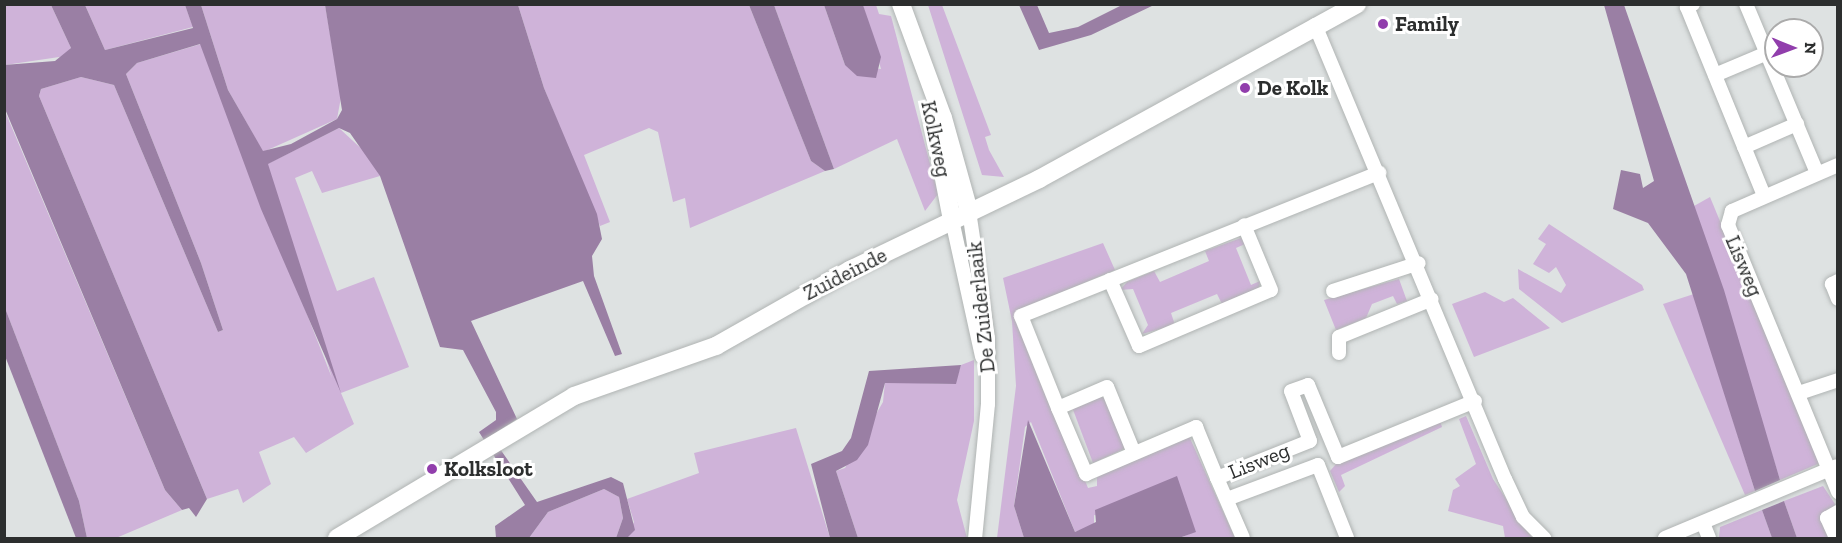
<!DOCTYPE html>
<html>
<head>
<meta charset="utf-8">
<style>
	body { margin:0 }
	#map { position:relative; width:1842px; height:543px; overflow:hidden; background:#dee2e2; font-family:"Zilla Slab",serif }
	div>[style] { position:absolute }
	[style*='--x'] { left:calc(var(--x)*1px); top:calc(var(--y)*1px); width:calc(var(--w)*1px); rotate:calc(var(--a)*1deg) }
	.green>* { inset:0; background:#cfb3d9 }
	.water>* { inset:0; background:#9a7fa4 }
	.roads { filter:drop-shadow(0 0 2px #b0b4b3) drop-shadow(0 0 2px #b0b4b3) }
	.street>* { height:14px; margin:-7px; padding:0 7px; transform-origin:7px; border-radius:7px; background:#fff }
	.secondary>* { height:18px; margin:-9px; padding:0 9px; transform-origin:9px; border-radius:9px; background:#fff }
	.dots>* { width:16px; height:16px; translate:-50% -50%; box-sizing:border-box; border:3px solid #fff; border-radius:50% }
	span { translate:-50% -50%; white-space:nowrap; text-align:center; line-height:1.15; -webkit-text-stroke:6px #fff; paint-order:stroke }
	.poi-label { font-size:21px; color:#2c2e2e; font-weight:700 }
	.left { translate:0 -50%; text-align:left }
	.street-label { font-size:21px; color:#2c2e2e }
	.frame { position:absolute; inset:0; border:6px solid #2c2e2e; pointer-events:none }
	.north { position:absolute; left:1764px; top:18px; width:60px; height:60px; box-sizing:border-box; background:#fff; border:2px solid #ababab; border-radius:50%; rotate:91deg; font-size:16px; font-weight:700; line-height:24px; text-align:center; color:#2c2e2e }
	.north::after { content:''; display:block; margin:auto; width:21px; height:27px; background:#913eac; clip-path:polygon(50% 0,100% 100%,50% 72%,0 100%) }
</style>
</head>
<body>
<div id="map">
	<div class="green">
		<i style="clip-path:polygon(4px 5px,51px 5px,71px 48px,66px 56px,5px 65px)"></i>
		<i style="clip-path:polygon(85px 5px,185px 5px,193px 27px,105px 50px)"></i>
		<i style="clip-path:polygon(201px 5px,325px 5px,341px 97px,337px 119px,263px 152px,228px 90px)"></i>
		<i style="clip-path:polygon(518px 5px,749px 5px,811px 161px,825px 171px,690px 228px,685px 198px,673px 202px,658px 132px,649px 128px,584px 155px,610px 222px,600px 226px,544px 88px)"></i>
		<i style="clip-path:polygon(774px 5px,824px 5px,845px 65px,881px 69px,863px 5px,876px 5px,879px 14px,891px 16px,938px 194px,925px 211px,897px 139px,834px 169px)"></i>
		<i style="clip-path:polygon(928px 5px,942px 5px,991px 135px,985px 137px,989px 150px,1004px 177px,982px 175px)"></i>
		<i style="clip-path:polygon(201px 44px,332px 378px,267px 164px,339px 128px,366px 153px,380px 176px,322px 193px,312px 171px,295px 178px,337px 291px,374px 277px,409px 367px,341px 393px,354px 424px,306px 453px,294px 437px,259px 452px,271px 484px,243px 503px,238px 489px,207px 499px,39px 96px,41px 89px,81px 77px,114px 85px,218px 332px,223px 330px,201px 263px,126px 74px,137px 63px)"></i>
		<i style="clip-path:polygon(4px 109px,165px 490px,182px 510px,116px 538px,87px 538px,79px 501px,5px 308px)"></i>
		<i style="clip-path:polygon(1710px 197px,1820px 463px,1780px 480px,1694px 206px)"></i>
		<i style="clip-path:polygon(1549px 224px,1642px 285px,1644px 290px,1562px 323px,1519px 289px,1518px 269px,1561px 293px,1566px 285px,1556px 267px,1549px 273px,1533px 264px,1546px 244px,1538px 239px)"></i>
		<i style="clip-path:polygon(1241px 238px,1245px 244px,1236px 248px,1251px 285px,1260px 281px,1259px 289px,1223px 306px,1217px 294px,1171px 313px,1175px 325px,1142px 334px,1148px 325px,1133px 289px,1120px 290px,1127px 282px,1154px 271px,1160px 282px,1209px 261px,1205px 251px)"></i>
		<i style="clip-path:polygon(1103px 243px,1115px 270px,1017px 311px,1088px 488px,1097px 486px,1097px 475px,1189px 436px,1235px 538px,1180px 538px,1196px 531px,1094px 515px,1094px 525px,1075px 532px,1031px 422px,1025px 427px,1014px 506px,1024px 538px,997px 538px,1016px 386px,1012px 321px,1003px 278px)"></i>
		<i style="clip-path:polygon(1399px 279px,1407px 301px,1397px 304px,1393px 296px,1372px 304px,1366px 318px,1336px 330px,1324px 300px)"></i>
		<i style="clip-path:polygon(1485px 292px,1504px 302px,1513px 298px,1550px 328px,1474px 357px,1452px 304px)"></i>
		<i style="clip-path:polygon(1694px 294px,1755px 491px,1745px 495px,1663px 304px)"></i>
		<i style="clip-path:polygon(974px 360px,974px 421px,957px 500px,967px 538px,858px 538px,836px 471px,845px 468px,883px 402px,885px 382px,955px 384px,961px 365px)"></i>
		<i style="clip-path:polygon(1105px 393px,1128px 447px,1093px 463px,1072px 407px)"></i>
		<i style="clip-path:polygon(1466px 416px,1493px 479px,1532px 538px,1505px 538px,1503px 526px,1448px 511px,1453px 490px,1460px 486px,1455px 479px,1476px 464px,1459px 419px)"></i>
		<i style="clip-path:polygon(1440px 421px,1442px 427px,1341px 475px,1345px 486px,1339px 492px,1330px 471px,1337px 463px)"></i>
		<i style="clip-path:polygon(796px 428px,830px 538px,627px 538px,634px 522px,627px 499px,699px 473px,694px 453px)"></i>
		<i style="clip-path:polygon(1823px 486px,1835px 504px,1830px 538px,1797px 538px,1784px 501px)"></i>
		<i style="clip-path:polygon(604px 489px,619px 497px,623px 518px,616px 538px,529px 538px,548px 512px)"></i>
		<i style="clip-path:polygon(1762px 510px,1772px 538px,1719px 537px,1720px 527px)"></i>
	</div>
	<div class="water">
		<i style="clip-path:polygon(51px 5px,85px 5px,105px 50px,193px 28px,185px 5px,201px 5px,228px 90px,263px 151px,291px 144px,337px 119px,342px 110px,325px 5px,518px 5px,544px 88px,597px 214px,602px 239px,592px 256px,594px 276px,622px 354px,615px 356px,583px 281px,471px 321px,517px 419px,491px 436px,537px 502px,611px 477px,623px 483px,635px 530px,627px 538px,616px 538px,623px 518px,619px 497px,604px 489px,548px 512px,529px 538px,496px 538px,495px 526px,525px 505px,479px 432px,496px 420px,496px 412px,463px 350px,440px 347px,380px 176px,350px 133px,339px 128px,268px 164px,341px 393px,261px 209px,200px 44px,137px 63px,126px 74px,201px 263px,223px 330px,218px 332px,114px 85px,81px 77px,41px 89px,39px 96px,207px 499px,196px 517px,189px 508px,182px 510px,165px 490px,5px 109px,4px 65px,55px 61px,71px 48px)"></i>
		<i style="clip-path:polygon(749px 5px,774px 5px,834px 169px,825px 171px,811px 161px)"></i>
		<i style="clip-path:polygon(824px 5px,863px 5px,881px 57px,876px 78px,857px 76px,845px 65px)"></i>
		<i style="clip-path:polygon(1019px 5px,1037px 5px,1049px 33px,1078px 27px,1122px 5px,1154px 5px,1091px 35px,1039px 50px)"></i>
		<i style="clip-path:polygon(1604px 5px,1624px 5px,1724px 290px,1780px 480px,1755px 491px,1686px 274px,1648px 223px,1613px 209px,1621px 170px,1640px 174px,1643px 188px,1654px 181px)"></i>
		<i style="clip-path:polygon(5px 308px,79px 501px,87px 538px,76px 538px,5px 356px)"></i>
		<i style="clip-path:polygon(961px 365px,956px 384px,885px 383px,868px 445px,857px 460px,836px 471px,858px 538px,830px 538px,811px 464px,842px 451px,851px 438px,869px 371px)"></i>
		<i style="clip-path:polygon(1028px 420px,1075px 532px,1096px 522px,1095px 510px,1177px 476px,1196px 532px,1179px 538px,1024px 538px,1014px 506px)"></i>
		<i style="clip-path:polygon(1784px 501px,1797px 538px,1772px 538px,1762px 510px)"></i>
	</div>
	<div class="roads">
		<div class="street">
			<i style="--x:1693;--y:4;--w:7;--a:153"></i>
			<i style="--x:1687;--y:7;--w:204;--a:67.8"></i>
			<i style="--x:1746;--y:4;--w:183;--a:67.2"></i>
			<i style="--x:1315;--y:25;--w:492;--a:67.3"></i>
			<i style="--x:1505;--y:479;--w:42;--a:64.7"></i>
			<i style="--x:1523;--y:517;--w:30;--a:45"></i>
			<i style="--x:1715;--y:75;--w:56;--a:-22.9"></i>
			<i style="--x:1744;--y:147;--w:58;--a:-23.5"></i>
			<i style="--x:1838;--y:165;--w:116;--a:156.5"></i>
			<i style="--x:1732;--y:211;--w:15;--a:106"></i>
			<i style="--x:1728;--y:225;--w:289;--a:67.6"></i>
			<i style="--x:969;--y:211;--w:128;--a:81.5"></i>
			<i style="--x:988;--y:338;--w:66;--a:90"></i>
			<i style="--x:988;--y:404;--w:135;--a:95.5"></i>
			<i style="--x:952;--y:220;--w:140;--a:77.6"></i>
			<i style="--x:1110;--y:280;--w:72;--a:66.3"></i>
			<i style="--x:1139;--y:346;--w:143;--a:-23"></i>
			<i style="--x:1271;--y:290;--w:70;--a:-112.6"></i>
			<i style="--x:1838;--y:281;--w:7;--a:153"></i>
			<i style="--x:1832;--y:284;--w:16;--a:68"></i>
			<i style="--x:1333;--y:291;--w:90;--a:-18"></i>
			<i style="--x:1339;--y:353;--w:16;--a:-90"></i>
			<i style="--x:1339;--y:337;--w:100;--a:-22.2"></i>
			<i style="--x:1799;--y:393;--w:41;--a:-18.4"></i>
			<i style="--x:1058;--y:408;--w:99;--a:-111.9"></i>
			<i style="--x:1021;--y:316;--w:386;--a:-21.8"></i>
			<i style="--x:1134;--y:453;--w:71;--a:-112.2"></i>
			<i style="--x:1107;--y:387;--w:53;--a:156.8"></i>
			<i style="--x:1058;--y:408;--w:72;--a:67"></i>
			<i style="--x:1086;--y:474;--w:120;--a:-23.1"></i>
			<i style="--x:1196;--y:427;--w:55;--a:67.6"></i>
			<i style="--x:1217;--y:478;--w:100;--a:-21.7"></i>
			<i style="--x:1310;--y:441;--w:53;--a:-110.8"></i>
			<i style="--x:1291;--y:391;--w:18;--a:-19"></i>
			<i style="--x:1308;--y:385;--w:78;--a:67.4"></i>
			<i style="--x:1338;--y:457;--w:148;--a:-22.2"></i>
			<i style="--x:1217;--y:478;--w:65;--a:66.6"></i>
			<i style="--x:1227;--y:499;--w:97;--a:-20.5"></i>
			<i style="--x:1318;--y:465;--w:79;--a:68.3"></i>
			<i style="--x:1703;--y:523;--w:16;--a:68"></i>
			<i style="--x:1665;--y:538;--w:186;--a:-22.7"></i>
			<i style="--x:1836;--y:538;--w:22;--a:-114"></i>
			<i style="--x:1827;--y:518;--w:13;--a:-29"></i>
		</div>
		<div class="secondary">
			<i style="--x:901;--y:4;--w:121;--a:69.8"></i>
			<i style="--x:943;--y:118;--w:97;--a:74.4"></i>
			<i style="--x:933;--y:122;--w:100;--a:79"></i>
			<i style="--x:337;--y:538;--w:276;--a:-30.9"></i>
			<i style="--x:574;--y:396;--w:151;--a:-19.4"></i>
			<i style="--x:716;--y:346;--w:154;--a:-29.6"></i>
			<i style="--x:850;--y:270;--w:210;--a:-25.7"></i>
			<i style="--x:1039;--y:179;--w:363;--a:-28.8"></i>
		</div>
	</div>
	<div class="dots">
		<i style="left:1383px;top:24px;background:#913eac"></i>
		<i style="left:1245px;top:88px;background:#913eac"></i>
		<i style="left:432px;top:469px;background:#913eac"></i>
	</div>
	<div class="poi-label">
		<span class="left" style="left:1395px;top:24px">Family</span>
		<span class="left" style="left:1257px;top:88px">De Kolk</span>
		<span class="left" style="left:444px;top:469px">Kolksloot</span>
	</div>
	<div class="street-label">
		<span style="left:936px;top:139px;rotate:78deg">Kolkweg</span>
		<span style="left:1744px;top:266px;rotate:67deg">Lisweg</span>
		<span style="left:845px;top:274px;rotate:-27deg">Zuideinde</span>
		<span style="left:981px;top:307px;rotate:-96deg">De Zuiderlaaik</span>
		<span style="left:1259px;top:461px;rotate:-22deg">Lisweg</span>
	</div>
	<div class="frame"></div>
	<div class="north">N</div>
</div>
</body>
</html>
